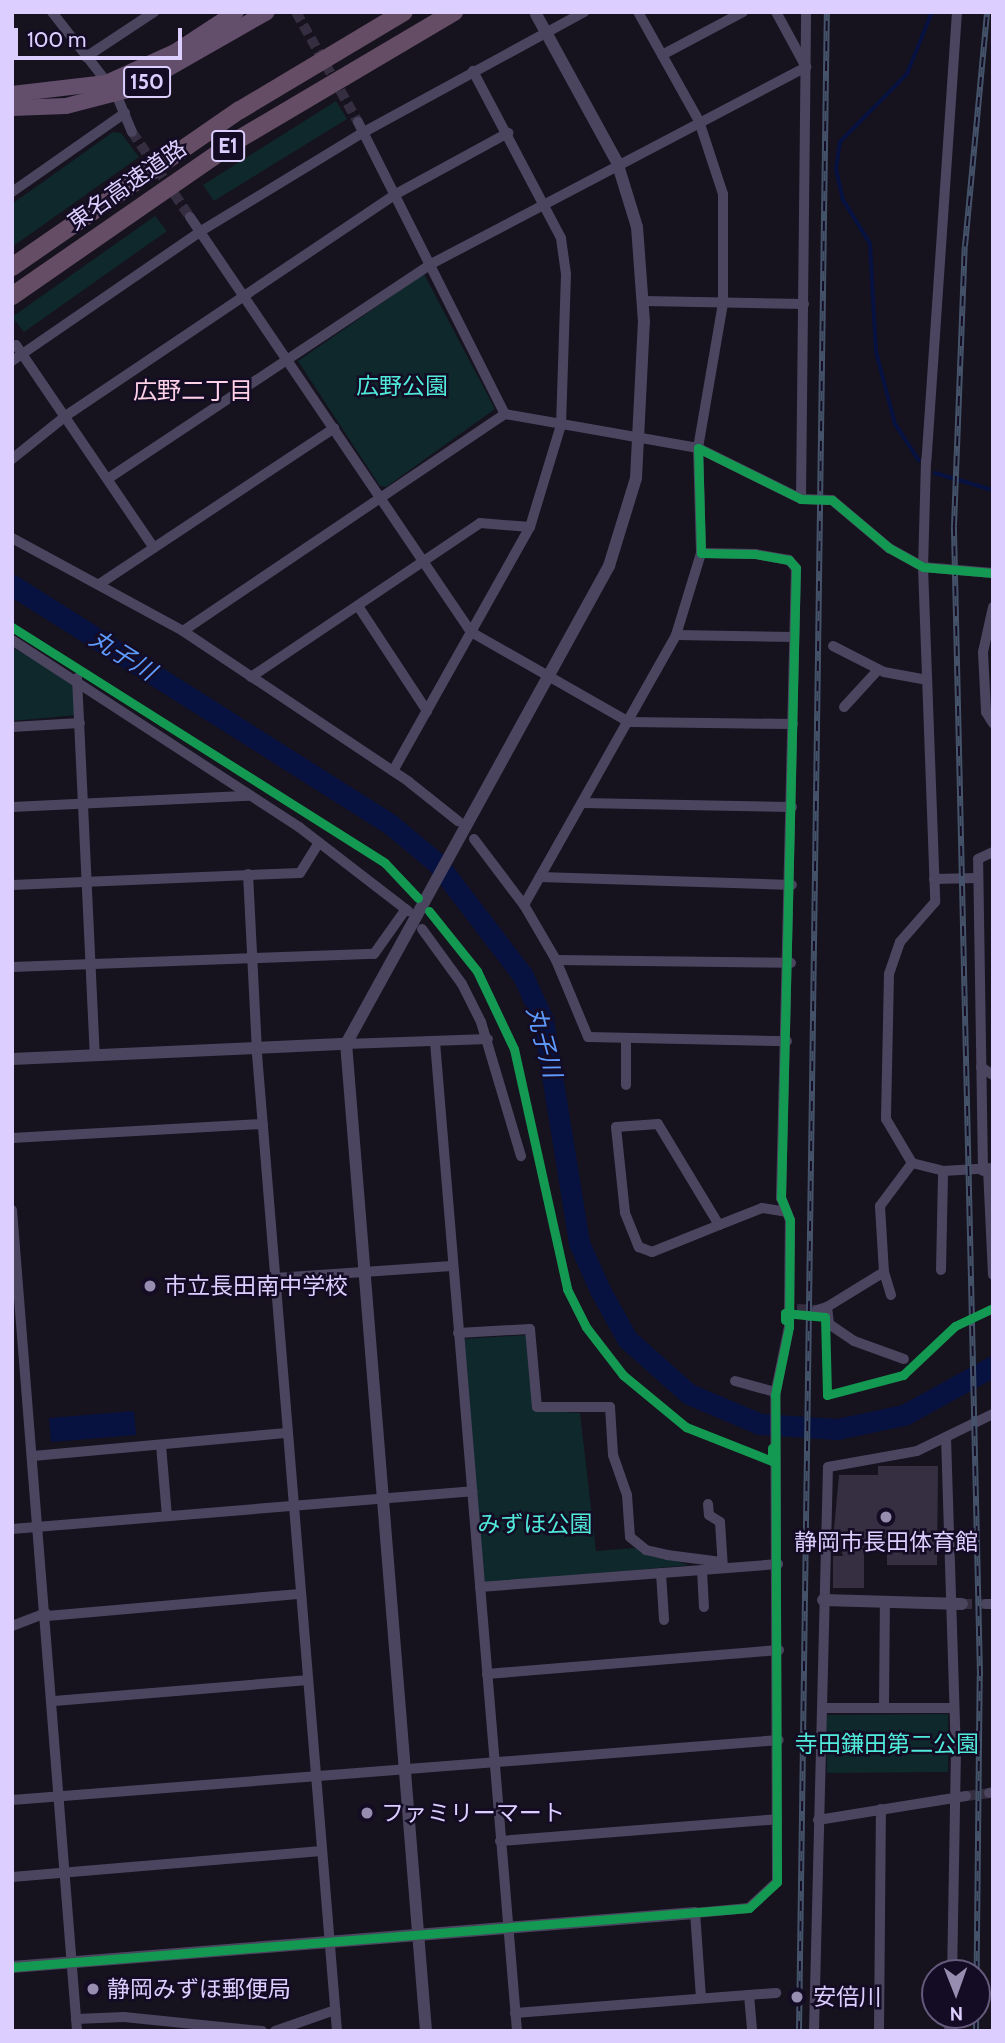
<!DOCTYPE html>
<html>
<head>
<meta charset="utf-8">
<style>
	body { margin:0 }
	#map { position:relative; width:1005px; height:2043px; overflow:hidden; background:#16121e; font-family:Cabin,"Noto Sans JP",sans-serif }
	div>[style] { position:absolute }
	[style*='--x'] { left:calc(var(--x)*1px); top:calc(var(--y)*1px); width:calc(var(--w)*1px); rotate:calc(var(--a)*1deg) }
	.green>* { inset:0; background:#0f282c }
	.water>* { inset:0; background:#071241 }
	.stream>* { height:3.5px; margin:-1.75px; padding:0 1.75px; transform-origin:1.75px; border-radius:1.75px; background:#071241 }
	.river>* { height:21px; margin:-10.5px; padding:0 10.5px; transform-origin:10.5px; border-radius:10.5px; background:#071241 }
	.building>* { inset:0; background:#352f41 }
	.minor-tunnel>* { height:10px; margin-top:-5px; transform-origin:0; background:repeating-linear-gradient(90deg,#342e40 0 10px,transparent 0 15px) }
	.minor>* { height:10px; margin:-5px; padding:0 5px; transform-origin:5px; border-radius:5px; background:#4b4560 }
	.tertiary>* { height:12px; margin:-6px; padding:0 6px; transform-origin:6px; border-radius:6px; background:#4b4560 }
	.trunk>* { height:16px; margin:-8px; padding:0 8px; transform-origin:8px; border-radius:8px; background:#634e6b }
	.motorway>* { height:18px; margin:-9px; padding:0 9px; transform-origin:9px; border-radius:9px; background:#654d65 }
	.rail>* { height:6px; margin-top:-3px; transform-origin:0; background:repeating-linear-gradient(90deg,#140c24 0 10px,#44536a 0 20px); box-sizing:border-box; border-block:2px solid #44536a }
	.cycleway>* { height:9px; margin:-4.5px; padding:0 4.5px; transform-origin:4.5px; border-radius:4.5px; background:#139951 }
	.dots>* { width:19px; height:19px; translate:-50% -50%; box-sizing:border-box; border:4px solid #140c24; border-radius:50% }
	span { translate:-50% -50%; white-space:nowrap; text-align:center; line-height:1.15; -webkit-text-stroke:5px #140c24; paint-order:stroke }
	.shield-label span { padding:2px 5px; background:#140c24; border:2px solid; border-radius:5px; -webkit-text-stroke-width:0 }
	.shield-label { font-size:21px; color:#dccfff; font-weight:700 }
	.street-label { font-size:23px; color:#dccfff }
	.park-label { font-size:23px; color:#50eadb }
	.poi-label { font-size:23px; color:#dccfff }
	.left { translate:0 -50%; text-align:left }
	.neighbourhood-label { font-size:24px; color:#ffd1e7 }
	.water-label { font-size:24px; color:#5d9bff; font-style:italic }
	.frame { position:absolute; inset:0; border:14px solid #dccfff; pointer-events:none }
	.north { position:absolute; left:921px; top:1959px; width:70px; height:70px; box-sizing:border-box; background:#140c24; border:2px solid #645a7c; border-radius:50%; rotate:179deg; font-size:19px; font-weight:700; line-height:28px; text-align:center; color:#dccfff }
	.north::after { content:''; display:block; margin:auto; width:24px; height:32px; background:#978db0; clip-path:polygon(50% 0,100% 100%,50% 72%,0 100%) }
	.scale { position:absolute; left:14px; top:28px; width:168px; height:32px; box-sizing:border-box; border:4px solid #dccfff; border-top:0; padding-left:9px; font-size:21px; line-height:24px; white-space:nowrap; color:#dccfff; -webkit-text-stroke:5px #140c24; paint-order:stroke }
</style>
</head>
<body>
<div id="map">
	<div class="green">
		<i style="clip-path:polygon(336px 101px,347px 119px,214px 201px,203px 185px)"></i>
		<i style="clip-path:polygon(113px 132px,121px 133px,139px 157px,12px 247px,12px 204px)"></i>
		<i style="clip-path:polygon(155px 216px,167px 231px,24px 332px,12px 317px)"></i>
		<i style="clip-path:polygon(424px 274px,495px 409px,386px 487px,380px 486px,298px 361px)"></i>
		<i style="clip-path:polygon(12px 647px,72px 681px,76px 715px,12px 721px)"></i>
		<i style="clip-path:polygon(527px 1335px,534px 1410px,580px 1413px,596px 1551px,634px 1548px,689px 1565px,488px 1584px,483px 1580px,463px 1339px)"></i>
		<i style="clip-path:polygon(948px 1714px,948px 1772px,827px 1773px,826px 1715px)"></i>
	</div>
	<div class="water">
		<i style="clip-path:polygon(134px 1411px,136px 1435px,51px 1442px,49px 1418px)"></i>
	</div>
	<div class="stream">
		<i style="--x:919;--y:461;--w:44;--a:-123"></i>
		<i style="--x:895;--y:424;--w:74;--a:-104.8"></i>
		<i style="--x:876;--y:352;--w:108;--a:-93.2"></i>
		<i style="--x:870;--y:244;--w:52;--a:-121.5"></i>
		<i style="--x:843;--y:200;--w:31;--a:-103"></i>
		<i style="--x:836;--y:170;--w:28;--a:-82"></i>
		<i style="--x:840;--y:142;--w:95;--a:-45.4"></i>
		<i style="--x:907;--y:74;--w:67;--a:-68"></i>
		<i style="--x:935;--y:473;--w:60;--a:16.3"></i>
	</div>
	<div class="river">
		<i style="--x:12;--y:585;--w:447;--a:32.3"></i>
		<i style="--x:390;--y:824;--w:61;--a:39.7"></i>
		<i style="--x:437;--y:863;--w:142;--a:52.7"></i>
		<i style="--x:523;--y:976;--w:48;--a:65.6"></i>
		<i style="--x:543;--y:1020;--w:226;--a:80.8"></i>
		<i style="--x:579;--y:1243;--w:51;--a:65.9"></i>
		<i style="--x:600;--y:1290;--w:56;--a:61.1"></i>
		<i style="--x:627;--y:1339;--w:83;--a:41.6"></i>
		<i style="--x:689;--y:1394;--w:77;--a:22.9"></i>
		<i style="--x:760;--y:1424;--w:77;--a:3.7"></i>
		<i style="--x:837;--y:1429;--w:68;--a:-11.8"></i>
		<i style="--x:904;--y:1415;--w:102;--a:-28.8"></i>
	</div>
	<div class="building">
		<i style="clip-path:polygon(878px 1466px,938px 1466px,937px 1565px,887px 1565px,887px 1538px,874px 1538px,864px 1547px,864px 1588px,833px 1588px,833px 1556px,843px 1556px,834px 1529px,839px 1475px,878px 1475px)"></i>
	</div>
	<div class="minor-tunnel">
		<i style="--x:296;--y:12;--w:126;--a:60.6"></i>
		<i style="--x:132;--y:132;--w:103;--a:55.7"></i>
		<i style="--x:797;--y:1309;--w:20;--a:3"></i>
		<i style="--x:962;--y:1604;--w:24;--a:0"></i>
		<i style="--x:966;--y:1796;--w:23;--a:-7"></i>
	</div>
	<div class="minor">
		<i style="--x:52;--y:12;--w:104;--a:52"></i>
		<i style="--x:116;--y:94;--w:41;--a:67.2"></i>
		<i style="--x:957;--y:12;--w:450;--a:93.9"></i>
		<i style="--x:926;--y:461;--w:106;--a:91.6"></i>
		<i style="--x:923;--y:567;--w:335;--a:87.9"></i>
		<i style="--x:935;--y:902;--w:53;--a:131.2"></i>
		<i style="--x:900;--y:942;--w:34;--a:109"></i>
		<i style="--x:889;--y:974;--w:145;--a:91.2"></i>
		<i style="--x:886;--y:1119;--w:51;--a:59.4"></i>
		<i style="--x:912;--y:1163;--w:32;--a:14"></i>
		<i style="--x:943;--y:1171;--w:50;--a:-3.4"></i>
		<i style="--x:662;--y:55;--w:92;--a:-28"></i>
		<i style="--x:86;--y:57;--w:82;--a:-33.5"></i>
		<i style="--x:358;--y:122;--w:327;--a:63.3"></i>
		<i style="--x:12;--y:192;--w:138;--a:-35"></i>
		<i style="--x:190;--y:217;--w:501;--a:55.9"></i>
		<i style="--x:471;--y:632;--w:182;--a:29.7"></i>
		<i style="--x:629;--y:722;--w:164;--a:0.7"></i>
		<i style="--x:644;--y:301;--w:160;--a:1.1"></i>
		<i style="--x:16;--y:345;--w:245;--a:55.8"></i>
		<i style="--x:12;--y:361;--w:229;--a:-34.5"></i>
		<i style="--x:201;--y:231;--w:191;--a:-31.3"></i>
		<i style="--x:364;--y:132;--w:251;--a:-28.6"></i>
		<i style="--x:12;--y:459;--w:70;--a:-38.7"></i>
		<i style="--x:67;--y:415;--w:396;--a:-33.9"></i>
		<i style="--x:396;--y:194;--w:128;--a:-28.6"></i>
		<i style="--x:109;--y:478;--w:387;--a:-33.6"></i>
		<i style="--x:431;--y:264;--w:424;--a:-27.7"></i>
		<i style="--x:806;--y:67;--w:63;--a:-118.6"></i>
		<i style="--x:801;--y:499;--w:487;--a:-89.4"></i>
		<i style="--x:12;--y:538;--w:195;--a:28.5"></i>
		<i style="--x:183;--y:631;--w:272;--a:33.7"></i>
		<i style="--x:409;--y:782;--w:63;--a:38.5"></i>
		<i style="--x:101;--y:583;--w:280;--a:-33.6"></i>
		<i style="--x:358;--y:606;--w:126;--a:56.7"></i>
		<i style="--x:993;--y:607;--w:46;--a:102.5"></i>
		<i style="--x:983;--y:652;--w:60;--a:87.1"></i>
		<i style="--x:986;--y:712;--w:13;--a:58"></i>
		<i style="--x:183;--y:631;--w:388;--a:-34"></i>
		<i style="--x:505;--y:414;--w:196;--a:10"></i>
		<i style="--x:698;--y:448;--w:147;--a:-80.2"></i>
		<i style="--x:723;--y:303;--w:109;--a:-90"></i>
		<i style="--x:723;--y:194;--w:77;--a:-108.2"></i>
		<i style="--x:699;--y:121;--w:125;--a:-119.2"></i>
		<i style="--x:676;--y:635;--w:118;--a:1"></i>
		<i style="--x:12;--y:640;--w:343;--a:33.1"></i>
		<i style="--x:299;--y:827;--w:138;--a:37.6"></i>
		<i style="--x:833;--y:646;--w:57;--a:27"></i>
		<i style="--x:884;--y:672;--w:44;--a:10.5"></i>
		<i style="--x:251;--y:677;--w:276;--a:-33.9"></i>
		<i style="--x:480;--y:523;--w:50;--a:4.6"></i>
		<i style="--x:77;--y:678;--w:377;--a:87.3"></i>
		<i style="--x:844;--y:707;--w:50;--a:-47.4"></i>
		<i style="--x:12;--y:727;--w:68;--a:-3.4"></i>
		<i style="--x:393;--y:771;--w:280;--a:-60.7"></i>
		<i style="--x:530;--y:527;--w:107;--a:-73.1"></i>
		<i style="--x:561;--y:425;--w:151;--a:-88.1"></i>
		<i style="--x:566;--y:274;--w:36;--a:-98"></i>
		<i style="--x:561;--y:238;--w:189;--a:-117.8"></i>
		<i style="--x:582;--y:803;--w:210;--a:1.1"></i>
		<i style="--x:12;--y:807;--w:237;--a:-2.7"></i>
		<i style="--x:474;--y:839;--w:83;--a:52.9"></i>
		<i style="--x:524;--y:905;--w:64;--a:59.8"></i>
		<i style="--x:556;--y:960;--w:83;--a:67.4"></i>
		<i style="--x:588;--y:1037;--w:199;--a:1.2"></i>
		<i style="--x:248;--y:874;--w:180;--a:87.1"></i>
		<i style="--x:257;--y:1054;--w:980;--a:85.32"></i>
		<i style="--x:540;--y:877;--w:252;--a:1.8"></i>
		<i style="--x:934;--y:879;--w:44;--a:-1.3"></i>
		<i style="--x:12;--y:885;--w:288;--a:-2.4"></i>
		<i style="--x:300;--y:873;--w:36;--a:-58"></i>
		<i style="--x:524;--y:905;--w:310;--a:-60.6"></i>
		<i style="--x:676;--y:635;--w:86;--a:-73"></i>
		<i style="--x:422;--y:929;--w:68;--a:54"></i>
		<i style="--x:462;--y:984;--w:42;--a:63.4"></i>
		<i style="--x:481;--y:1022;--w:140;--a:73.4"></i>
		<i style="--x:556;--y:960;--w:235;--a:0.7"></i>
		<i style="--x:12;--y:967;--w:362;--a:-2.1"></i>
		<i style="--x:374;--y:954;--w:55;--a:-54.6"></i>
		<i style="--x:626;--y:1039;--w:46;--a:90"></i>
		<i style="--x:435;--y:1042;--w:992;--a:85.26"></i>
		<i style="--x:346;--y:1044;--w:142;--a:-2"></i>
		<i style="--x:981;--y:1067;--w:14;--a:34"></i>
		<i style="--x:12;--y:1138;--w:251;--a:-3.2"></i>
		<i style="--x:988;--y:1169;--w:106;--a:87.3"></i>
		<i style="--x:983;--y:1171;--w:312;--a:-90.9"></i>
		<i style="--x:978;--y:859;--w:17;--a:-25"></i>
		<i style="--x:12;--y:1210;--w:824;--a:85.47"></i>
		<i style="--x:719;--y:1225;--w:118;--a:-121.1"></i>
		<i style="--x:658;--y:1124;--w:42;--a:175.9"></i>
		<i style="--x:616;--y:1127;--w:86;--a:84"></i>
		<i style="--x:625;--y:1213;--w:37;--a:68"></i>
		<i style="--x:639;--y:1247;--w:14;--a:21"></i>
		<i style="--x:652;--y:1252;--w:72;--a:-21.9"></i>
		<i style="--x:719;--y:1225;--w:46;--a:-21.6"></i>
		<i style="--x:762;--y:1208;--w:25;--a:9"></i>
		<i style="--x:941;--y:1270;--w:99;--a:-88.8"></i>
		<i style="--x:275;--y:1278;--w:177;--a:-3.9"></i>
		<i style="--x:891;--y:1295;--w:24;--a:-107"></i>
		<i style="--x:884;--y:1272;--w:66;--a:-93.5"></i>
		<i style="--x:880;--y:1206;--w:54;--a:-53.3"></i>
		<i style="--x:827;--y:1307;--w:67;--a:-31.6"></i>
		<i style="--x:817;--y:1310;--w:10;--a:-17"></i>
		<i style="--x:827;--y:1307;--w:17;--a:83"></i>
		<i style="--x:829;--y:1324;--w:30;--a:34"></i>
		<i style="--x:854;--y:1341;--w:53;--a:19.8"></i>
		<i style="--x:458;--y:1333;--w:72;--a:-3.2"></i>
		<i style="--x:530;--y:1329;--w:78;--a:84.9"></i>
		<i style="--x:537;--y:1407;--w:73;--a:0"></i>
		<i style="--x:610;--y:1407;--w:48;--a:86.4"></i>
		<i style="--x:613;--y:1455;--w:42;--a:70.7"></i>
		<i style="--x:627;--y:1495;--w:42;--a:85.9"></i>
		<i style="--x:630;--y:1537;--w:21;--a:39"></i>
		<i style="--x:646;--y:1550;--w:22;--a:13"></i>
		<i style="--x:667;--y:1555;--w:55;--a:7.3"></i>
		<i style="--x:735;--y:1381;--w:41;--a:15.4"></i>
		<i style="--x:946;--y:1437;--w:313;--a:88.2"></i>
		<i style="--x:956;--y:1750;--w:223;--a:91"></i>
		<i style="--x:161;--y:1445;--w:71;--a:85.2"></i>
		<i style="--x:33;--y:1456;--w:255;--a:-5.2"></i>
		<i style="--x:708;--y:1504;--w:11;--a:85"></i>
		<i style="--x:709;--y:1515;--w:13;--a:32"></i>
		<i style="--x:720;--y:1522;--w:46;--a:86.3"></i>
		<i style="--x:12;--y:1529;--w:462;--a:-4.7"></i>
		<i style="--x:702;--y:1570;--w:37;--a:87"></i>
		<i style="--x:661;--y:1573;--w:47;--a:86.3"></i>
		<i style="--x:480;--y:1587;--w:299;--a:-4.4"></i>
		<i style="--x:986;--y:1604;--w:7;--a:0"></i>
		<i style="--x:47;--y:1616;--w:254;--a:-5"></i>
		<i style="--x:12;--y:1626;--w:36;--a:-21"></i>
		<i style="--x:487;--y:1674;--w:293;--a:-4.7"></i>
		<i style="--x:54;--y:1701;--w:255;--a:-4.7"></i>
		<i style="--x:884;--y:1707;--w:106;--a:-89.5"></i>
		<i style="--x:822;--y:1708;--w:132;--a:0"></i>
		<i style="--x:989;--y:1793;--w:4;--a:-14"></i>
		<i style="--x:12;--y:1800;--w:769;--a:-4.47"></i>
		<i style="--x:818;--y:1820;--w:150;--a:-9.2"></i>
		<i style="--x:500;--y:1841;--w:278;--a:-4.5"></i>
		<i style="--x:12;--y:1877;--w:310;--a:-4.8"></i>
		<i style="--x:749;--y:1995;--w:36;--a:85"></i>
		<i style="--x:701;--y:1998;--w:85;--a:-94"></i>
		<i style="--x:695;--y:1913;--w:54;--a:-5.3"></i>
		<i style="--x:749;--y:1908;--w:38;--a:-43"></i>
		<i style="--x:777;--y:1882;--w:487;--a:-90.2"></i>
		<i style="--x:775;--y:1395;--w:69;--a:-78.4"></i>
		<i style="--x:789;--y:1327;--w:107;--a:-89.5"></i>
		<i style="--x:790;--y:1220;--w:24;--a:-112"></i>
		<i style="--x:781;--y:1198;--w:630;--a:-88.64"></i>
		<i style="--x:796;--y:568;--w:11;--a:-131"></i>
		<i style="--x:789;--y:560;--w:35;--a:-170"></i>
		<i style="--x:755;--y:554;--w:54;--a:-178.9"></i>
		<i style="--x:701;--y:553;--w:105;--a:-91.6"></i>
		<i style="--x:698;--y:448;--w:115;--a:26.3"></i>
		<i style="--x:801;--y:499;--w:31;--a:2"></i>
		<i style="--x:832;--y:500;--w:75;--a:40.1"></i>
		<i style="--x:889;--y:548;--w:39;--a:29"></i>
		<i style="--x:923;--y:567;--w:70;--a:4.9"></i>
		<i style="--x:515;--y:2013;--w:262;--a:-4.4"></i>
		<i style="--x:76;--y:2019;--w:48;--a:-2.4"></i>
		<i style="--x:124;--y:2017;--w:139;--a:5.8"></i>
		<i style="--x:275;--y:2031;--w:64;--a:-19.3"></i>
		<i style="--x:814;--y:2031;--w:564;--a:-88.58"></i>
		<i style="--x:828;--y:1467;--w:90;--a:-10.2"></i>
		<i style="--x:917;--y:1451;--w:85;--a:-26"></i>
		<i style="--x:879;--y:2031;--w:222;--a:-89.5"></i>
		<i style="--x:949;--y:2031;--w:16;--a:-86"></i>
	</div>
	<div class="tertiary">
		<i style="--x:12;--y:1059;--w:334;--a:-2.6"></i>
		<i style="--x:823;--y:1600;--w:139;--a:1.6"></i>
		<i style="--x:12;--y:1967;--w:685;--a:-4.52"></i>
		<i style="--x:426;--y:2031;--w:990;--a:-94.63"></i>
		<i style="--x:346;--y:1044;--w:546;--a:-61.18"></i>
		<i style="--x:609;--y:566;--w:92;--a:-72.9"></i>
		<i style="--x:636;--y:478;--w:156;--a:-87.1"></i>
		<i style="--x:644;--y:322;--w:95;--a:-94.2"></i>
		<i style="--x:637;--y:227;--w:68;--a:-107.1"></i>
		<i style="--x:617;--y:162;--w:169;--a:-118.7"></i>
	</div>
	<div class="trunk">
		<i style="--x:12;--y:94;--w:95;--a:-6.7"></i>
		<i style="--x:106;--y:83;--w:76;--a:-24.2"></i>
		<i style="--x:175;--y:52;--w:73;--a:-33.3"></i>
		<i style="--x:12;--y:108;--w:54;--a:-2.1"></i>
		<i style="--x:66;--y:106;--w:68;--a:-14.4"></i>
		<i style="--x:132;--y:89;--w:155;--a:-29.7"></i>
	</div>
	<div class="motorway">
		<i style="--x:12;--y:267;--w:277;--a:-34.6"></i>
		<i style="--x:240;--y:110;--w:191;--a:-30.9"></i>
		<i style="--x:12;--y:296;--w:270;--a:-34.7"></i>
		<i style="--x:234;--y:142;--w:256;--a:-30.6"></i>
	</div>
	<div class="rail">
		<i style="--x:799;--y:2031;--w:2019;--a:-89.21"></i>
		<i style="--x:976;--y:2031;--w:355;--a:-89.4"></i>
		<i style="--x:980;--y:1676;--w:1150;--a:-91.3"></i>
		<i style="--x:954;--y:526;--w:280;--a:-87.8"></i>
		<i style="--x:965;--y:246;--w:235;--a:-84.6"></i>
	</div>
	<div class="cycleway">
		<i style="--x:12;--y:627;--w:441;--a:32.3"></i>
		<i style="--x:385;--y:863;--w:48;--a:46.7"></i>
		<i style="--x:429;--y:911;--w:77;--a:51.3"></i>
		<i style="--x:477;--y:971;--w:86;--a:64.6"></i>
		<i style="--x:514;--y:1049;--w:246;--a:77.5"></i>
		<i style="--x:567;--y:1289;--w:42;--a:63.4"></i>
		<i style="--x:586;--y:1327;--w:61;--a:52.4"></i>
		<i style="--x:623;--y:1375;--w:82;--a:39.5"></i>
		<i style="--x:686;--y:1427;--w:92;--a:21.6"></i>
		<i style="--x:772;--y:1461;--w:13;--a:-90"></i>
		<i style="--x:785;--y:1320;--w:7;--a:-90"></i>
		<i style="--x:785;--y:1313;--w:40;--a:5.7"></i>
		<i style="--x:825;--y:1317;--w:78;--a:88.5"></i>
		<i style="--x:827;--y:1395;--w:79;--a:-14.7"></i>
		<i style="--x:903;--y:1375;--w:71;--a:-43.3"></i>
		<i style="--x:955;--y:1326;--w:42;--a:-25.3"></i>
		<i style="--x:12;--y:1967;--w:739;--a:-4.58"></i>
		<i style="--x:749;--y:1908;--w:38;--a:-43"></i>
		<i style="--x:777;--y:1882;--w:487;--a:-90.2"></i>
		<i style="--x:775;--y:1395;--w:69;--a:-78.4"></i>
		<i style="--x:789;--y:1327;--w:107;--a:-89.5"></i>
		<i style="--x:790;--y:1220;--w:24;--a:-112"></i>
		<i style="--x:781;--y:1198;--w:630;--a:-88.64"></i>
		<i style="--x:796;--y:568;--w:11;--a:-131"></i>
		<i style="--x:789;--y:560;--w:35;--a:-170"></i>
		<i style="--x:755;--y:554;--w:54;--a:-178.9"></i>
		<i style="--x:701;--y:553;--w:105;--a:-91.6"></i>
		<i style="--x:698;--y:448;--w:115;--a:26.3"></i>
		<i style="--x:801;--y:499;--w:31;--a:2"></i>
		<i style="--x:832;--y:500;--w:75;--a:40.1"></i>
		<i style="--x:889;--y:548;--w:39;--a:29"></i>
		<i style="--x:923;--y:567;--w:70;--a:4.9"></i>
	</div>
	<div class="dots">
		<i style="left:150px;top:1286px;background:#978db0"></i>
		<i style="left:886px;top:1517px;background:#978db0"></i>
		<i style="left:367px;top:1813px;background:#978db0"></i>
		<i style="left:93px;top:1989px;background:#978db0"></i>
		<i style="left:797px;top:1997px;background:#978db0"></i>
	</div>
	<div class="shield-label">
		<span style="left:147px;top:82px">150</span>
		<span style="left:228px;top:146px">E1</span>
	</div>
	<div class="street-label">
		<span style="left:127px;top:185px;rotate:-35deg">東名高速道路</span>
	</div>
	<div class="park-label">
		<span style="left:402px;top:386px">広野公園</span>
		<span style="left:535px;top:1524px">みずほ公園</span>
		<span style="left:887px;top:1744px">寺田鎌田第二公園</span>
	</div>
	<div class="poi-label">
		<span class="left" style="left:164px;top:1286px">市立長田南中学校</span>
		<span style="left:886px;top:1542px">静岡市長田体育館</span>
		<span class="left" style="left:381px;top:1813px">ファミリーマート</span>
		<span class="left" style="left:107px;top:1989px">静岡みずほ郵便局</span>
		<span class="left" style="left:813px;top:1997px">安倍川</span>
	</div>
	<div class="neighbourhood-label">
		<span style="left:193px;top:391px">広野二丁目</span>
	</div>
	<div class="water-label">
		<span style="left:123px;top:655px;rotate:32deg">丸子川</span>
		<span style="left:544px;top:1042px;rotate:75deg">丸子川</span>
	</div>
	<div class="frame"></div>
	<div class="north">N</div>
	<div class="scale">100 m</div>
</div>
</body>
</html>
